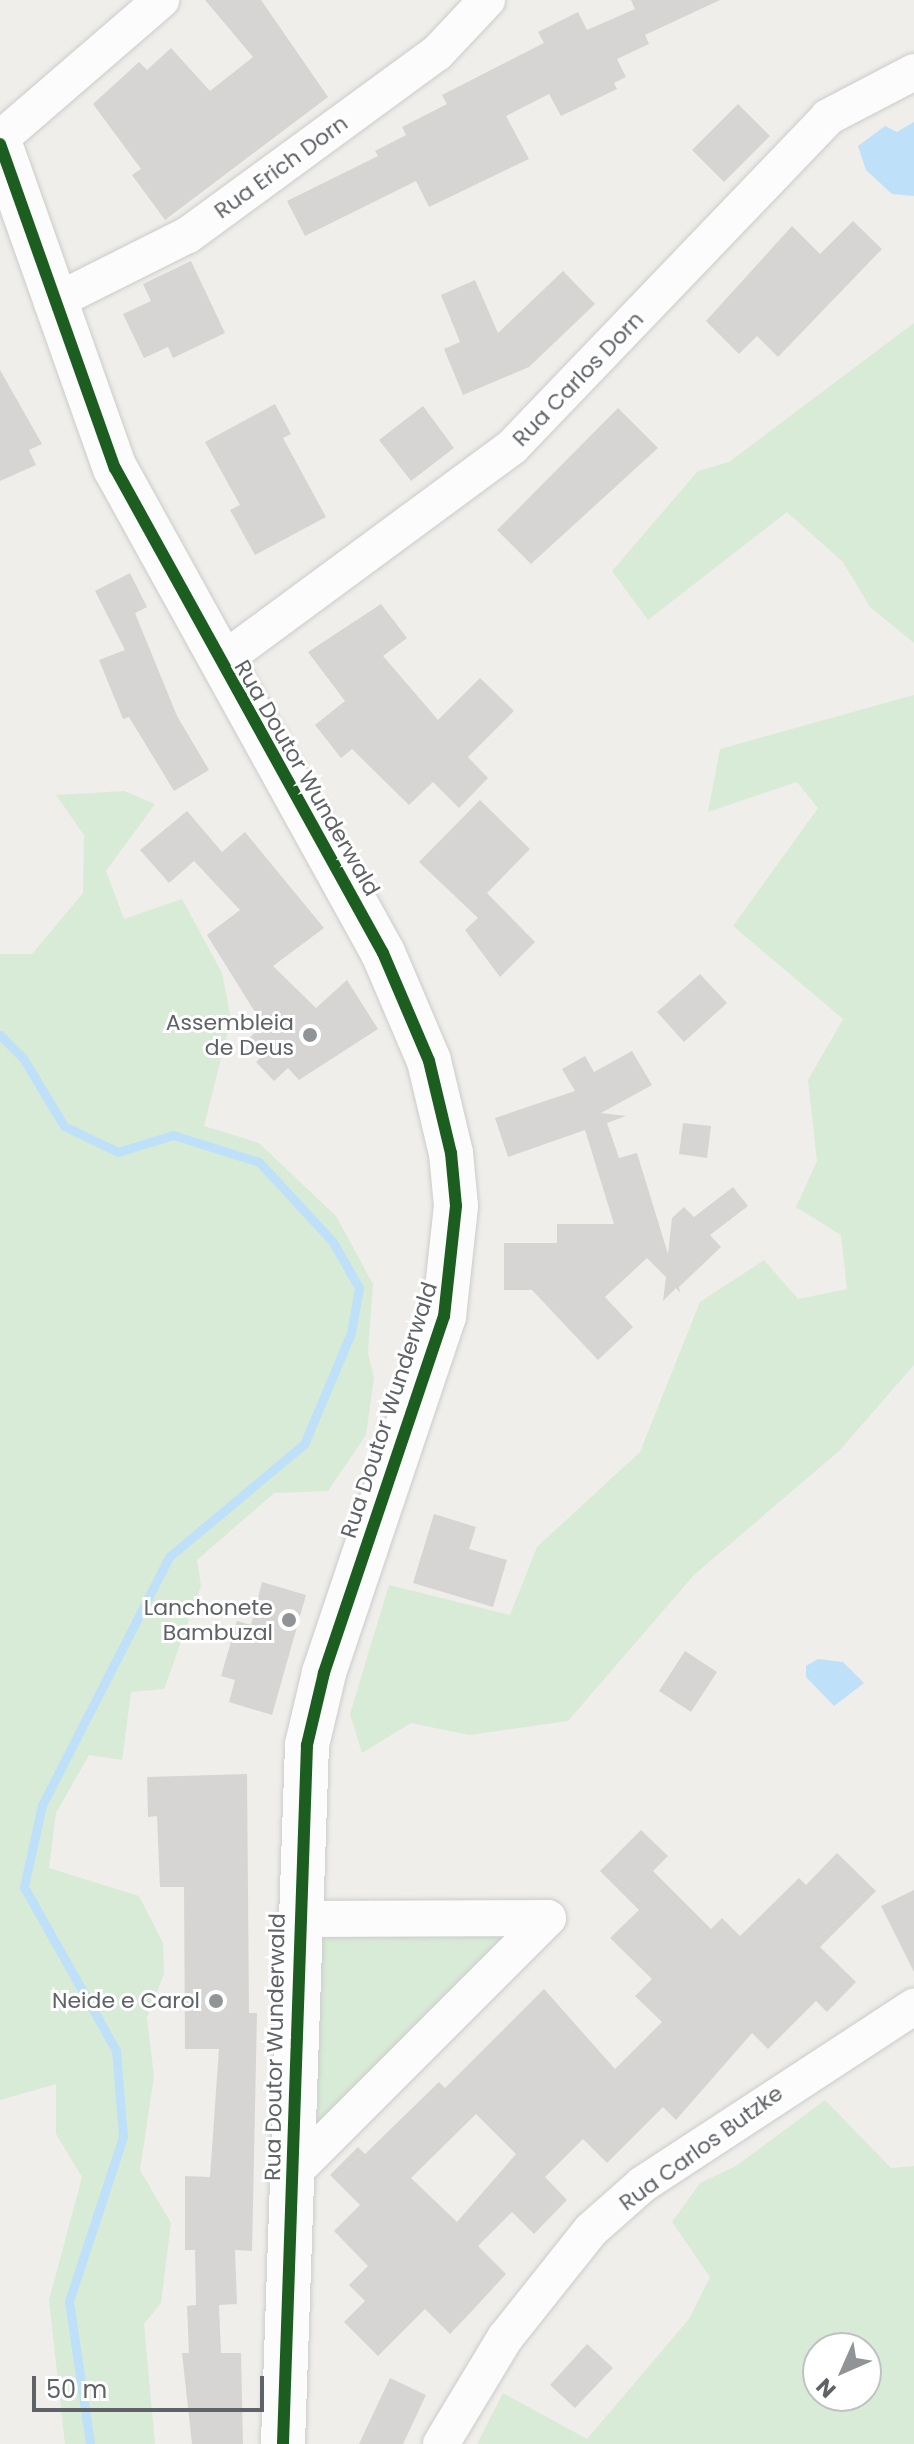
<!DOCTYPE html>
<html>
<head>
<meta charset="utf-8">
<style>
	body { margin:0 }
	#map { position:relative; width:914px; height:2444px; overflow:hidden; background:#efeeea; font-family:Poppins,sans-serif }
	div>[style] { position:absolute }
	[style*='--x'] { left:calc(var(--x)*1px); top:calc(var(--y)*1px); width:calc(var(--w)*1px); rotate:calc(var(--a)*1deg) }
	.green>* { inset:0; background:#d8ebd6 }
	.water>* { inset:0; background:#bfe0f9 }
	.stream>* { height:9px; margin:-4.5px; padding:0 4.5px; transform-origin:4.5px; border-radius:4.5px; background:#bfe0f9 }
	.building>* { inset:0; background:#d6d5d3 }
	.roads { filter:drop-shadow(0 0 2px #cbcccc) drop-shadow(0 0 2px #cbcccc) }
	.street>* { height:36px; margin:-18px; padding:0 18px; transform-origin:18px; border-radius:18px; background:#fdfcfc }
	.secondary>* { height:44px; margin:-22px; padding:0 22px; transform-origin:22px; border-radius:22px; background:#fdfcfc }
	.cycleway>* { height:12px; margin:-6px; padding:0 6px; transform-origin:6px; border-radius:6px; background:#1b5e20 }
	.dots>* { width:22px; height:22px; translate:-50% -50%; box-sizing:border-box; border:4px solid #fff; border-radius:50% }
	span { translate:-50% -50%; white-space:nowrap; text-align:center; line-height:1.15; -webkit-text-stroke:6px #fff; paint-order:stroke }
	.street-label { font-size:22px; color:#5f6368 }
	.poi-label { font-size:22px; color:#5f6368 }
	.right { translate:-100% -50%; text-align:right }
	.north { position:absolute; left:802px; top:2332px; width:80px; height:80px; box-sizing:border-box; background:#fff; border:2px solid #bfc1c3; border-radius:50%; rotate:225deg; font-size:22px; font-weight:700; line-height:32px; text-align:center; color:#5f6368 }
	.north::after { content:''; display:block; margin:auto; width:28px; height:36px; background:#919496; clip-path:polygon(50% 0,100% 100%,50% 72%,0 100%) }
	.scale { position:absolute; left:32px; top:2376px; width:232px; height:36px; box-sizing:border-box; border:4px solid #5f6368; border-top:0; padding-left:10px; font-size:24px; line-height:28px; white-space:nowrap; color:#5f6368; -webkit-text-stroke:6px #fff; paint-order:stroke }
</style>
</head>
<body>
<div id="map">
	<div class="green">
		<i style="clip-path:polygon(914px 323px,914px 643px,870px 607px,843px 562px,787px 512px,648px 620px,612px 571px,698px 471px,729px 462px)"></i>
		<i style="clip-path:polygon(914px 695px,914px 1365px,839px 1451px,694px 1575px,568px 1721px,469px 1735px,411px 1723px,362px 1753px,350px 1714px,389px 1585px,510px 1615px,537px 1547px,640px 1452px,700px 1302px,764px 1260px,798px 1299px,847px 1289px,841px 1235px,796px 1207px,817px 1161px,808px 1080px,843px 1019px,733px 926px,818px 808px,797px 782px,708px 812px,720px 749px)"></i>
		<i style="clip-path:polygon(124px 791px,155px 804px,106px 871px,124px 919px,182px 899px,222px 973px,231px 1019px,204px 1126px,259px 1143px,336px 1216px,373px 1284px,368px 1353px,374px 1378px,366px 1435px,328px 1491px,274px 1493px,197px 1560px,201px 1586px,164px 1689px,131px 1692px,122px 1760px,89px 1755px,56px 1813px,49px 1868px,139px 1896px,163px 1943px,164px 1974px,147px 2017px,154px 2076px,140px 2170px,171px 2223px,161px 2303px,144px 2324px,155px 2444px,65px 2444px,49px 2300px,82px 2177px,56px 2134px,56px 2084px,0 2100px,0 954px,32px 954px,83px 893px,84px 835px,56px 795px)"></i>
		<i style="clip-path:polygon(513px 1931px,317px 2126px,321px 1932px)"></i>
		<i style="clip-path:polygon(evenodd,825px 2100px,891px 2168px,914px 2166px,914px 2444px,477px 2444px,503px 2393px,587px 2439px,689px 2319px,710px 2277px,672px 2222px,700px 2183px,736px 2166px,825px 2100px,818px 2348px,866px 2348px,866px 2396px,818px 2396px,818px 2348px)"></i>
	</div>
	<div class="water">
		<i style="clip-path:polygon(914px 122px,914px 196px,892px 194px,866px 170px,858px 146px,885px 126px,897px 132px)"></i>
		<i style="clip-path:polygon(818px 1659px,843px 1662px,864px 1683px,834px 1706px,806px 1677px,806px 1666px)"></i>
	</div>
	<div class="stream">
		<i style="--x:0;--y:1035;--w:33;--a:45"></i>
		<i style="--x:23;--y:1058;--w:79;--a:58.9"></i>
		<i style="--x:64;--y:1126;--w:60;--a:25.7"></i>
		<i style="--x:118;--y:1152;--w:58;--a:-17.2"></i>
		<i style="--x:173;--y:1135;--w:90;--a:17.4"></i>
		<i style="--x:259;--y:1162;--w:109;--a:47.2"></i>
		<i style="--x:333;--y:1242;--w:53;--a:60.5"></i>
		<i style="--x:359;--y:1288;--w:46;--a:100.1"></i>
		<i style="--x:351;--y:1333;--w:121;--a:112.9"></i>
		<i style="--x:304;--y:1444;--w:176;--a:140.1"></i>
		<i style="--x:169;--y:1557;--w:279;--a:117.1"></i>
		<i style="--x:42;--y:1805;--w:84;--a:102.4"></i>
		<i style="--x:24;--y:1887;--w:187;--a:60.6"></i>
		<i style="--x:116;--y:2050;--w:87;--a:85.4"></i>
		<i style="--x:123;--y:2137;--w:173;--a:108.2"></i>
		<i style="--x:69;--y:2301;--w:145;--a:81.6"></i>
	</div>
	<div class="building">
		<i style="clip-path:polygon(205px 0,261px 0,328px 97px,165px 220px,132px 175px,141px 169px,93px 104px,139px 62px,147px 70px,171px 48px,210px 91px,253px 57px)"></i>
		<i style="clip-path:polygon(631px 0,720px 0,645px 35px,649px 44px,617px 59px,626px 77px,614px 83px,617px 89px,561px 116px,549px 94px,506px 116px,529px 159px,429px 207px,416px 181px,305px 236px,287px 201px,378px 156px,375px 151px,406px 135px,402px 127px,447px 104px,442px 95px,544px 43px,538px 32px,578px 12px,587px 30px,635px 9px)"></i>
		<i style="clip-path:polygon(738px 104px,770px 136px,724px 182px,692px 150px)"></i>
		<i style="clip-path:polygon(853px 221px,882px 249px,778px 357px,757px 336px,739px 354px,706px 321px,792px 226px,820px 254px)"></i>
		<i style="clip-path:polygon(191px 261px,225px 333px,173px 358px,168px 347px,144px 358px,123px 314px,151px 301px,143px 284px)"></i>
		<i style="clip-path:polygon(563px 271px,595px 304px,529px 367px,463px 395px,444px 349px,460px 342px,441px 295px,475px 280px,498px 333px)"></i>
		<i style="clip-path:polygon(0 370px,42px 444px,29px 450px,36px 465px,0 481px)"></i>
		<i style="clip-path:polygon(275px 404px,291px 434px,283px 438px,326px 517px,255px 555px,230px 510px,240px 505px,205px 442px)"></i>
		<i style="clip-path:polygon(423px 406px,454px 448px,411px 481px,379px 440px)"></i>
		<i style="clip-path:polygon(618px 408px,658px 448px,531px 564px,497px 530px)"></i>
		<i style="clip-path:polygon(130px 573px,147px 607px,135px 613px,177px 716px,209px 770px,174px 791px,129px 717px,123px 719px,99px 660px,125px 650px,95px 591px)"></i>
		<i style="clip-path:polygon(381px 604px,407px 638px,383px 656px,438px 720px,480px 678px,514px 711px,468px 757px,488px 778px,459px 808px,433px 782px,409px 805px,352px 749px,341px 758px,315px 725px,345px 701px,308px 652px)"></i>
		<i style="clip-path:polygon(480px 800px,530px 849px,487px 893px,535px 942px,500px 977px,465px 930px,478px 918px,419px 862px)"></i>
		<i style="clip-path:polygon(187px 811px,222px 852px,245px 832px,324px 928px,273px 966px,316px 1008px,347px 980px,378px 1029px,299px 1080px,288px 1068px,274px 1081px,256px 1062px,261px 1057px,246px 1041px,263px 1025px,207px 935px,240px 910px,194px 861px,169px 883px,140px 850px)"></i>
		<i style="clip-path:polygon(700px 974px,727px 1003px,684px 1042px,657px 1012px)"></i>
		<i style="clip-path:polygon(632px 1051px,652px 1085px,601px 1113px,626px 1116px,607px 1123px,619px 1158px,637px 1153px,668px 1254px,672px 1218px,684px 1207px,694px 1217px,733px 1187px,748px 1206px,710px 1235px,721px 1247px,679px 1287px,680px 1293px,676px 1288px,663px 1301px,666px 1277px,647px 1258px,605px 1297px,633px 1327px,598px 1360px,532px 1290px,504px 1290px,504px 1243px,557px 1243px,557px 1224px,614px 1224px,585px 1130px,508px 1157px,495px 1118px,575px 1091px,562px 1069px,585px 1056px,594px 1072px)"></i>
		<i style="clip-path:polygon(683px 1123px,711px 1126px,707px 1158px,679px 1154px)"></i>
		<i style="clip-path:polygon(434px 1514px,476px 1527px,469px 1549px,507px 1560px,493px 1607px,413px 1583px)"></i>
		<i style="clip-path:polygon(262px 1582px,306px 1595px,272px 1715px,229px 1702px,235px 1680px,221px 1676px,237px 1621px,251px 1625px)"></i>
		<i style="clip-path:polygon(685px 1651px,717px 1672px,691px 1712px,659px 1691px)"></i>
		<i style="clip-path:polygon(247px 1774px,249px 2013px,257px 2013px,252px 2251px,235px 2250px,237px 2304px,219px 2305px,221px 2353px,241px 2353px,243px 2444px,192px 2444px,182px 2353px,189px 2353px,187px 2306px,196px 2305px,195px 2250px,185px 2250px,185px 2176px,210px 2177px,219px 2049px,185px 2049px,184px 1887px,160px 1887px,157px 1816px,148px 1817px,147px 1777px)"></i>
		<i style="clip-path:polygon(evenodd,641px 1830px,668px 1856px,653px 1871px,711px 1929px,722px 1918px,740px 1936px,799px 1878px,806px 1885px,837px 1853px,876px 1891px,820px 1947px,856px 1982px,827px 2012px,816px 2001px,768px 2049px,752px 2033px,676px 2120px,663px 2107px,607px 2163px,583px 2139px,545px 2177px,567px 2200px,534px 2234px,512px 2212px,478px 2246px,506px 2274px,472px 2311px,450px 2334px,425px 2309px,378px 2356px,344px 2322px,365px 2301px,349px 2285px,368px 2266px,334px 2231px,360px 2205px,330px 2175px,358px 2147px,365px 2154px,439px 2082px,445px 2088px,544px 1989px,615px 2069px,662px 2022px,635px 1996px,652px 1979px,610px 1938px,639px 1910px,600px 1871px,641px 1830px,476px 2114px,516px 2154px,457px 2222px,411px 2178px,476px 2114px)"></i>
		<i style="clip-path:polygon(914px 1890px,914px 1972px,881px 1906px)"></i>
		<i style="clip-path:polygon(587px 2344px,613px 2368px,575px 2408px,550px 2385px)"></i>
		<i style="clip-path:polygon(390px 2378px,426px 2395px,403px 2444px,359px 2444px)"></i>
	</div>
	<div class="roads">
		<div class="street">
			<i style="--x:0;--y:139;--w:213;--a:-40.8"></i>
			<i style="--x:52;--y:303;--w:152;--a:-26.6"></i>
			<i style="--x:188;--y:235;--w:308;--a:-36.2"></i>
			<i style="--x:437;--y:53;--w:73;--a:-46.7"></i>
			<i style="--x:219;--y:663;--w:365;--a:-36.4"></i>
			<i style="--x:513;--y:446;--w:455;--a:-46.2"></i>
			<i style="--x:828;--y:117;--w:97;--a:-27.6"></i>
			<i style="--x:297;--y:1919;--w:251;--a:-0.2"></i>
			<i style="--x:292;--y:2174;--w:362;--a:-45"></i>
			<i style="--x:441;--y:2444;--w:124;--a:-58.9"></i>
			<i style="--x:505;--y:2338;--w:138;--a:-51.5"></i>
			<i style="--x:591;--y:2230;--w:69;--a:-41.5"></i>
			<i style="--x:643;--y:2184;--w:324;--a:-33.2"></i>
		</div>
		<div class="secondary">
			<i style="--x:0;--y:144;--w:344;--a:70.5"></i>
			<i style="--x:115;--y:468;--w:554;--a:61.08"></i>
			<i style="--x:383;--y:953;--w:117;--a:66.9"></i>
			<i style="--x:429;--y:1061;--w:95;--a:76.6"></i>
			<i style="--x:451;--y:1153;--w:53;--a:84.6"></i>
			<i style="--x:456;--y:1206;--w:111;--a:96.2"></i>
			<i style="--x:444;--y:1316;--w:377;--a:108.6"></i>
			<i style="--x:324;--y:1673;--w:74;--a:103.3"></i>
			<i style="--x:307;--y:1745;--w:699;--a:91.97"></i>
		</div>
	</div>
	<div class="cycleway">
		<i style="--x:0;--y:144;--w:344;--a:70.5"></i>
		<i style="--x:115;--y:468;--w:554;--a:61.08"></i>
		<i style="--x:383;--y:953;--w:117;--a:66.9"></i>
		<i style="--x:429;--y:1061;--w:95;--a:76.6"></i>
		<i style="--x:451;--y:1153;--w:53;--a:84.6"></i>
		<i style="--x:456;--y:1206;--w:111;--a:96.2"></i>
		<i style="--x:444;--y:1316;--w:377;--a:108.6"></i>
		<i style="--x:324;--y:1673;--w:74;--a:103.3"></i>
		<i style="--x:307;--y:1745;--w:699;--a:91.97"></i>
	</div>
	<div class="dots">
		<i style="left:310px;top:1035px;background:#919496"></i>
		<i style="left:289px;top:1620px;background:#919496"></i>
		<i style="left:216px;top:2001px;background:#919496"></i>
	</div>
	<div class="street-label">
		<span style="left:281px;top:167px;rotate:-36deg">Rua Erich Dorn</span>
		<span style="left:578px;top:379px;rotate:-46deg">Rua Carlos Dorn</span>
		<span style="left:307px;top:778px;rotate:60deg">Rua Doutor Wunderwald</span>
		<span style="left:389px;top:1410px;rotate:-72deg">Rua Doutor Wunderwald</span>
		<span style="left:275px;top:2047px;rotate:-89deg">Rua Doutor Wunderwald</span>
		<span style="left:701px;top:2148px;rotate:-36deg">Rua Carlos Butzke</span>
	</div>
	<div class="poi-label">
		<span class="right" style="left:294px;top:1035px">Assembleia<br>de Deus</span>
		<span class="right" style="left:273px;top:1620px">Lanchonete<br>Bambuzal</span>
		<span class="right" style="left:200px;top:2001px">Neide e Carol</span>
	</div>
	<div class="north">N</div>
	<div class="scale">50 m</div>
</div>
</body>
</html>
